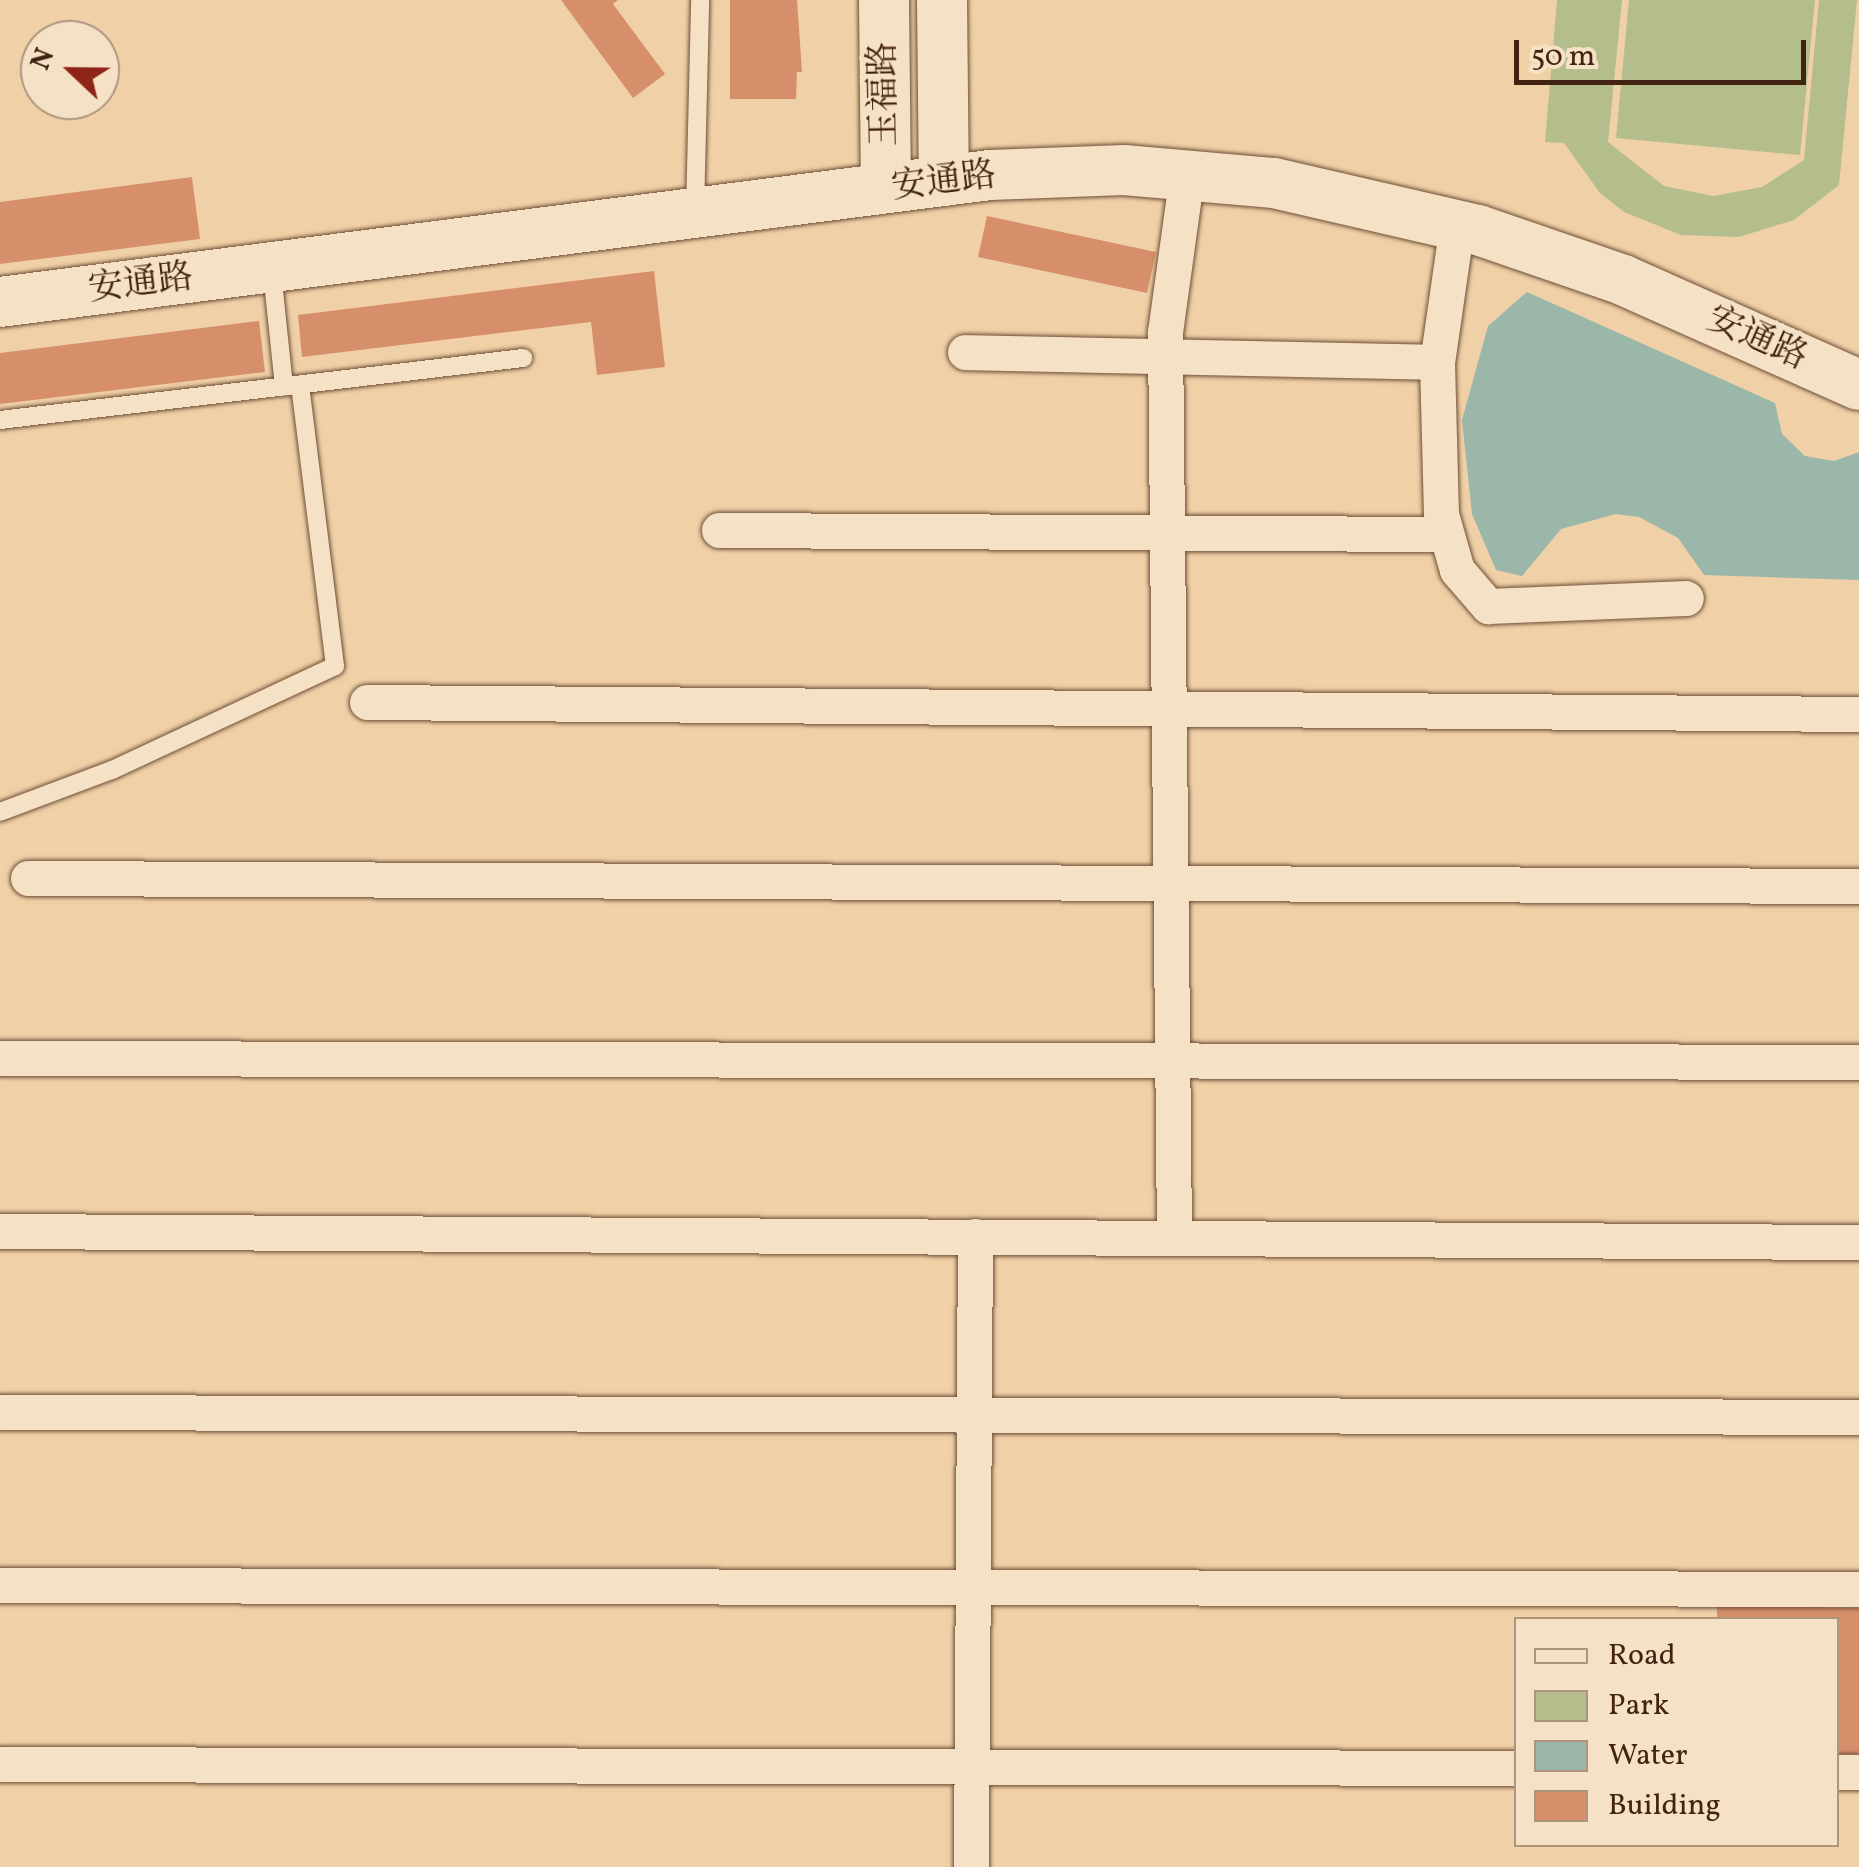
<!DOCTYPE html>
<html>
<head>
<meta charset="utf-8">
<style>
	body { margin:0 }
	#map { position:relative; width:1859px; height:1867px; overflow:hidden; background:#f0d1a7; font-family:Vollkorn,"Noto Serif SC",serif }
	div>[style] { position:absolute }
	[style*='--x'] { left:calc(var(--x)*1px); top:calc(var(--y)*1px); width:calc(var(--w)*1px); rotate:calc(var(--a)*1deg) }
	.green>* { inset:0; background:#b4bd8c }
	.water>* { inset:0; background:#9ab7aa }
	.building>* { inset:0; background:#d78f6b }
	.roads { filter:drop-shadow(0 0 2px #6e4e36) drop-shadow(0 0 2px #6e4e36) }
	.lane>* { height:18px; margin:-9px; padding:0 9px; transform-origin:9px; border-radius:9px; background:#f5e1c6 }
	.street>* { height:35px; margin:-17.5px; padding:0 17.5px; transform-origin:17.5px; border-radius:17.5px; background:#f5e1c6 }
	.secondary>* { height:50px; margin:-25px; padding:0 25px; transform-origin:25px; border-radius:25px; background:#f5e1c6 }
	span { translate:-50% -50%; white-space:nowrap; text-align:center; line-height:1.15; -webkit-text-stroke:8px #f5e1c6; paint-order:stroke }
	.street-label { font-size:35px; color:#422211 }
	.legend { position:absolute; left:1514px; top:1617px; width:325px; height:230px; box-sizing:border-box; background:#f5e1c6; border:2px solid #ad957e; margin:0; padding:12px 18px; list-style:none; font-size:30px; color:#422211 }
	.legend li { display:flex; align-items:center; gap:20px; height:50px }
	.legend b { width:50px; border:2px solid #ad957e }
	.north { position:absolute; left:20px; top:20px; width:100px; height:100px; box-sizing:border-box; background:#f5e1c6; border:2px solid #ad957e; border-radius:50%; rotate:292deg; font-size:28px; font-weight:700; line-height:40px; text-align:center; color:#422211 }
	.north::after { content:''; display:block; margin:auto; width:35px; height:45px; background:#8f2418; clip-path:polygon(50% 0,100% 100%,50% 72%,0 100%) }
	.scale { position:absolute; left:1514px; top:40px; width:292px; height:45px; box-sizing:border-box; border:5px solid #422211; border-top:0; padding-left:12px; font-size:30px; line-height:35px; white-space:nowrap; color:#422211; -webkit-text-stroke:8px #f5e1c6; paint-order:stroke }
</style>
</head>
<body>
<div id="map">
	<div class="green">
		<i style="clip-path:polygon(1557px 0,1622px 0,1608px 142px,1664px 186px,1713px 196px,1762px 187px,1804px 160px,1819px 0,1857px 0,1839px 185px,1794px 220px,1739px 237px,1681px 235px,1624px 212px,1600px 193px,1564px 143px,1545px 142px)"></i>
		<i style="clip-path:polygon(1629px 0,1815px 0,1800px 155px,1616px 138px)"></i>
	</div>
	<div class="water">
		<i style="clip-path:polygon(1527px 292px,1775px 403px,1782px 434px,1805px 456px,1834px 461px,1859px 452px,1859px 580px,1704px 575px,1678px 538px,1639px 517px,1616px 514px,1561px 529px,1522px 576px,1496px 570px,1472px 514px,1462px 420px,1488px 326px)"></i>
	</div>
	<div class="building">
		<i style="clip-path:polygon(561px 0,618px 0,613px 4px,665px 74px,633px 98px)"></i>
		<i style="clip-path:polygon(730px 0,797px 0,802px 72px,797px 72px,796px 99px,730px 99px)"></i>
		<i style="clip-path:polygon(192px 177px,200px 239px,0 264px,0 202px)"></i>
		<i style="clip-path:polygon(987px 216px,1156px 252px,1147px 293px,978px 257px)"></i>
		<i style="clip-path:polygon(654px 271px,665px 367px,597px 375px,591px 322px,302px 357px,298px 315px)"></i>
		<i style="clip-path:polygon(259px 321px,265px 372px,0 404px,0 353px)"></i>
		<i style="clip-path:polygon(1717px 1606px,1859px 1608px,1859px 1754px,1836px 1754px,1836px 1620px,1717px 1620px)"></i>
	</div>
	<div class="roads">
		<div class="lane">
			<i style="--x:695;--y:212;--w:212;--a:-88.6"></i>
			<i style="--x:272;--y:272;--w:115;--a:84"></i>
			<i style="--x:0;--y:420;--w:527;--a:-6.76"></i>
			<i style="--x:0;--y:812;--w:120;--a:-20.6"></i>
			<i style="--x:112;--y:770;--w:246;--a:-25"></i>
			<i style="--x:335;--y:666;--w:283;--a:-97.1"></i>
		</div>
		<div class="street">
			<i style="--x:1457;--y:224;--w:139;--a:98.2"></i>
			<i style="--x:1437;--y:362;--w:152;--a:88.5"></i>
			<i style="--x:1441;--y:514;--w:58;--a:74.1"></i>
			<i style="--x:1457;--y:570;--w:48;--a:49.3"></i>
			<i style="--x:1488;--y:606;--w:198;--a:-2.3"></i>
			<i style="--x:965;--y:352;--w:472;--a:1.2"></i>
			<i style="--x:719;--y:530;--w:724;--a:0.32"></i>
			<i style="--x:367;--y:702;--w:1492;--a:0.46"></i>
			<i style="--x:28;--y:878;--w:1831;--a:0.25"></i>
			<i style="--x:0;--y:1058;--w:1859;--a:0.12"></i>
			<i style="--x:0;--y:1231;--w:1859;--a:0.34"></i>
			<i style="--x:1174;--y:1237;--w:905;--a:-90.57"></i>
			<i style="--x:1165;--y:332;--w:161;--a:-82.1"></i>
			<i style="--x:0;--y:1412;--w:1859;--a:0.15"></i>
			<i style="--x:0;--y:1585;--w:1859;--a:0.12"></i>
			<i style="--x:0;--y:1764;--w:1516;--a:0.15"></i>
			<i style="--x:1836;--y:1772;--w:23;--a:0"></i>
			<i style="--x:971;--y:1867;--w:631;--a:-89.64"></i>
		</div>
		<div class="secondary">
			<i style="--x:884;--y:0;--w:188;--a:89.4"></i>
			<i style="--x:942;--y:0;--w:181;--a:89.4"></i>
			<i style="--x:0;--y:302;--w:998;--a:-7.31"></i>
			<i style="--x:990;--y:175;--w:134;--a:-2.1"></i>
			<i style="--x:1124;--y:170;--w:151;--a:5"></i>
			<i style="--x:1274;--y:183;--w:209;--a:13"></i>
			<i style="--x:1478;--y:230;--w:153;--a:19"></i>
			<i style="--x:1623;--y:280;--w:258;--a:24"></i>
		</div>
	</div>
	<div class="street-label">
		<span style="left:885px;top:94px;rotate:-91deg">玉福路</span>
		<span style="left:944px;top:182px;rotate:-7deg">安通路</span>
		<span style="left:141px;top:284px;rotate:-7deg">安通路</span>
		<span style="left:1757px;top:339px;rotate:24deg">安通路</span>
	</div>
	<ul class="legend">
	<li><b style="height:12px;background:#f5e1c6"></b>Road</li>
	<li><b style="height:28px;background:#b4bd8c"></b>Park</li>
	<li><b style="height:28px;background:#9ab7aa"></b>Water</li>
	<li><b style="height:28px;background:#d78f6b"></b>Building</li>
	</ul>
	<div class="north">N</div>
	<div class="scale">50 m</div>
</div>
</body>
</html>
